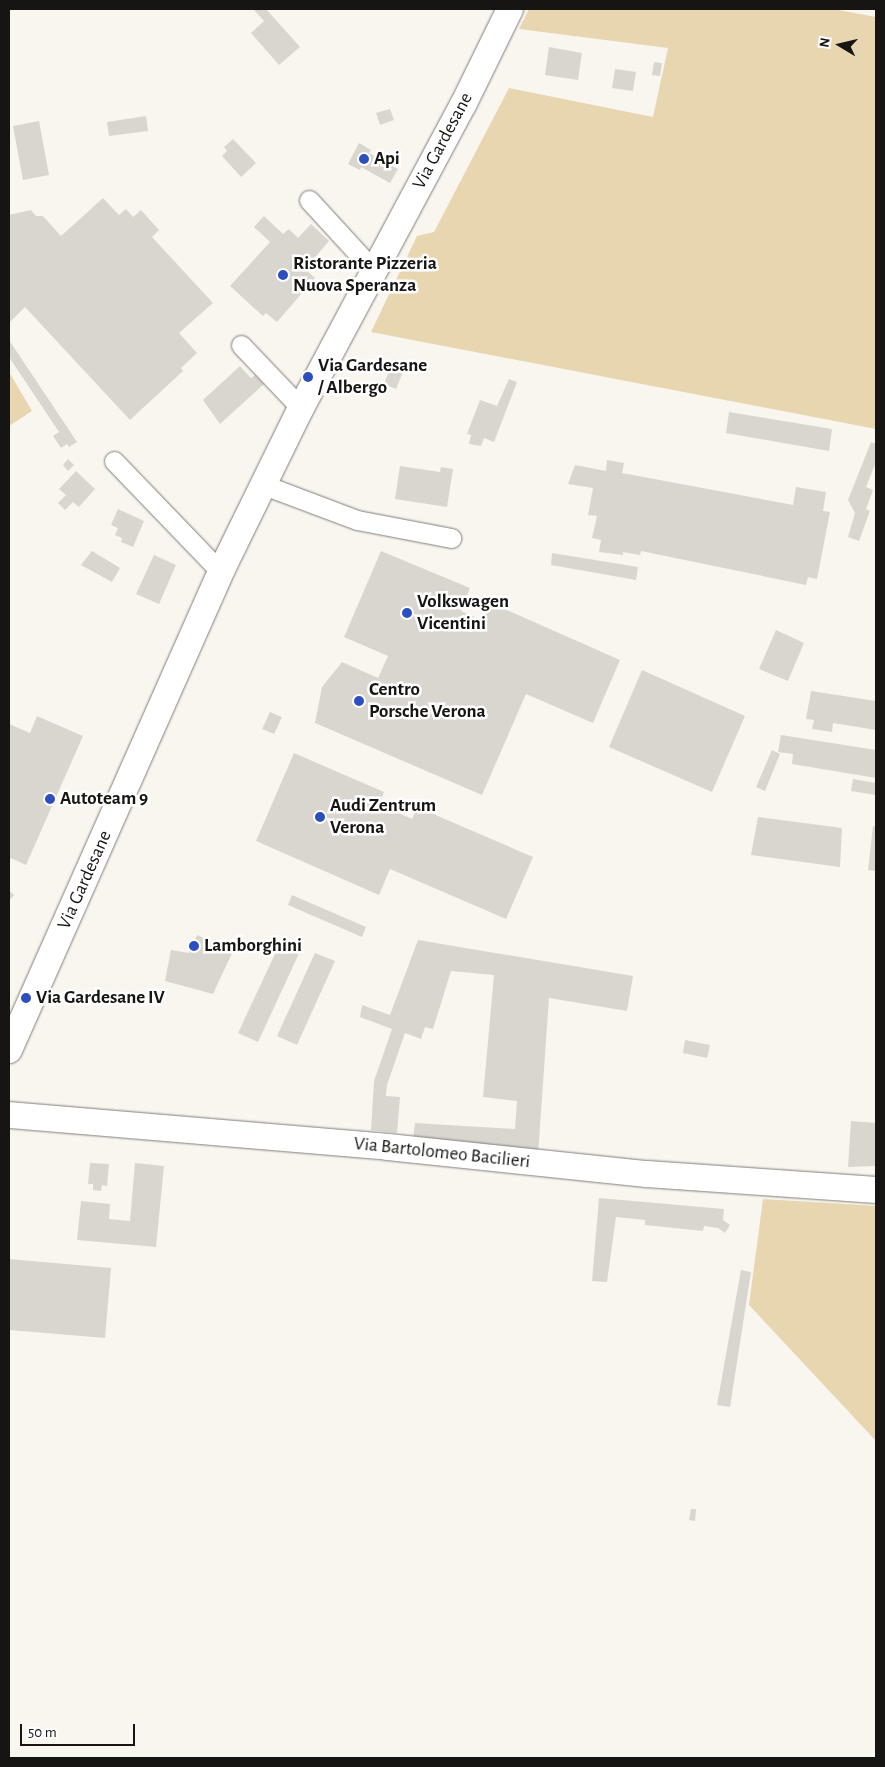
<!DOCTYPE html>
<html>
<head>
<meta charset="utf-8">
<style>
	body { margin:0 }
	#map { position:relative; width:885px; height:1767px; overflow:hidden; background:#f9f6f0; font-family:"Alegreya Sans",sans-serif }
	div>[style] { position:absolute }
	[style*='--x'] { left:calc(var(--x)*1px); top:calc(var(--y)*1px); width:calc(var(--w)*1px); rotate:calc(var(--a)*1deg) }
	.green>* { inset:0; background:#e8d6b0 }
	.building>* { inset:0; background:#d9d6d0 }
	.roads { filter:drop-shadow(0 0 1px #807e78) drop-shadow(0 0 1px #807e78) }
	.street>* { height:19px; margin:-9.5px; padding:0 9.5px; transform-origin:9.5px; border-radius:9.5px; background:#fff }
	.secondary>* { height:26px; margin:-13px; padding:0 13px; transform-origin:13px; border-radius:13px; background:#fff }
	.dots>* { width:14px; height:14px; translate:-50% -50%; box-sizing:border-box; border:2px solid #fff; border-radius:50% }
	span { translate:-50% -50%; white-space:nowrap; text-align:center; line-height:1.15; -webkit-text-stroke:5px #fff; paint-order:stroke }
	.street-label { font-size:19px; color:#161513 }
	.poi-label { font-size:19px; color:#161513; font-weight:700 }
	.left { translate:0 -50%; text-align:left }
	.frame { position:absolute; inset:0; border:10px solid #161513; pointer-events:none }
	.north { position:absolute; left:815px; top:20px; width:50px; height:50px; -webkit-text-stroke:4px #fff; paint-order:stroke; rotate:279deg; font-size:14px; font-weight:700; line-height:20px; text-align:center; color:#161513 }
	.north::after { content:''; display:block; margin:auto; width:18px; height:22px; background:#161513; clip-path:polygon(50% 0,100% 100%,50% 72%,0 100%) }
	.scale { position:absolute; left:20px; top:1724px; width:115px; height:22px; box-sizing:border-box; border:2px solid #161513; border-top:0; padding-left:6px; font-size:15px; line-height:18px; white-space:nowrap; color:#161513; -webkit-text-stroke:4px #fff; paint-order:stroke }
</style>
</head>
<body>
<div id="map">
	<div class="green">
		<i style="clip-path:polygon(529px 9px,833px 9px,876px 17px,876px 429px,371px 332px,417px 236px,434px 232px,509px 88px,653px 117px,668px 48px,519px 29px)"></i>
		<i style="clip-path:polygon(9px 372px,32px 411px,9px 426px)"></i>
		<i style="clip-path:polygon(763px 1199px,876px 1206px,876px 1441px,749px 1305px)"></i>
	</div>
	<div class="building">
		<i style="clip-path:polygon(253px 9px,266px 9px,300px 47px,279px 65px,251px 33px,264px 21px)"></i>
		<i style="clip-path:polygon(549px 47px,582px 53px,578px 80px,545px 75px)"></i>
		<i style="clip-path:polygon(654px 62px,662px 63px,660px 76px,652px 75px)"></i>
		<i style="clip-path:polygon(615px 69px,636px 72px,633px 91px,612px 88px)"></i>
		<i style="clip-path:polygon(390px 109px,394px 120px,380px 125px,376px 113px)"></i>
		<i style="clip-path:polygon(146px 116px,148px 131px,109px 136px,107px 122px)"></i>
		<i style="clip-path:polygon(39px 121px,49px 175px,23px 180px,13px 126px)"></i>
		<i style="clip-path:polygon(233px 139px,256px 163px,241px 177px,222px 156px,227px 151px,224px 147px)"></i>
		<i style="clip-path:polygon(359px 143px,371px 150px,369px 153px,398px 169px,390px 183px,361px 167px,360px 170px,348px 164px)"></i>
		<i style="clip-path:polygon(103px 198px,119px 215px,126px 209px,133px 217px,141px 210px,159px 230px,152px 237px,213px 303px,179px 333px,197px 353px,181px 368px,183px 371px,130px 420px,25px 307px,9px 323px,9px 215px,31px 210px,36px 216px,43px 216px,61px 236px)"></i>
		<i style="clip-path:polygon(264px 216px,283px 234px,289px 229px,298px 238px,311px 224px,329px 241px,305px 269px,315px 278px,277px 322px,266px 313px,263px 316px,230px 286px,270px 242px,254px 227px)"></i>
		<i style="clip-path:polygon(9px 340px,77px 442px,69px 447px,67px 444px,61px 448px,53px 436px,59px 432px,9px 357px)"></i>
		<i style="clip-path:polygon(394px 359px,406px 364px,396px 389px,384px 384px)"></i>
		<i style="clip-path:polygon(240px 366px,251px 378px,255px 375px,264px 384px,220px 424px,203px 400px)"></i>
		<i style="clip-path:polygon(509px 379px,517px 382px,494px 442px,484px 438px,481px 446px,469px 444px,471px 435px,467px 434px,480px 400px,497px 406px)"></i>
		<i style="clip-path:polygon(729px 412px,832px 429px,829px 451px,726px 433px)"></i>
		<i style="clip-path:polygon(871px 442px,876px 444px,876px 462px,866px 487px,873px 490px,866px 509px,870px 511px,859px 541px,848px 537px,855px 513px,848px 500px)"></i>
		<i style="clip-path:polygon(68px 459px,74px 465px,68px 471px,63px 465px)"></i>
		<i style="clip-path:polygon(607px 460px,624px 463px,622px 473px,793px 505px,796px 487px,826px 492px,823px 511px,830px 512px,817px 579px,808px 577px,806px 585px,641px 551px,640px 555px,623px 552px,623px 555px,599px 552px,601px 540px,592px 538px,597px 516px,588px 515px,593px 488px,568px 484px,575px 465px,606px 471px)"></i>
		<i style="clip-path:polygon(400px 466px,440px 472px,441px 467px,453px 469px,447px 507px,395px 499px)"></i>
		<i style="clip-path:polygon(76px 471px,95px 489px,79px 507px,73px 502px,65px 510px,58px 503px,66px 495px,59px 489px)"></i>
		<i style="clip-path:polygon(118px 509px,144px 521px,133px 547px,121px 542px,122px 538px,115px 535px,118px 528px,111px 525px)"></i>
		<i style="clip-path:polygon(92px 551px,120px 568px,112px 582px,81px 565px)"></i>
		<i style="clip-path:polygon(381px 551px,470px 588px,461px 611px,483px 621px,491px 603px,620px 660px,593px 723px,526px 694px,482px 795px,315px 723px,322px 687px,342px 662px,378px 678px,388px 656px,344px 637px)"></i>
		<i style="clip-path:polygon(552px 553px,638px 567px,636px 580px,551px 565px)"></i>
		<i style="clip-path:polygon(154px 555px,176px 565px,159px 604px,136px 594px)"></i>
		<i style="clip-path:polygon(776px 630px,804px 643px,788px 681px,759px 669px)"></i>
		<i style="clip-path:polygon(642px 670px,745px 716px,712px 792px,609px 747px)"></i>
		<i style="clip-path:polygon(811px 691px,876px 701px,876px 730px,833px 723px,832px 732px,812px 729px,814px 720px,806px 719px)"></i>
		<i style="clip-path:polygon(270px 712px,282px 717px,274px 734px,262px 729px)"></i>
		<i style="clip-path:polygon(37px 716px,83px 736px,26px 865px,11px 858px,9px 861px,9px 724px,30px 733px)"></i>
		<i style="clip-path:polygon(781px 735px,876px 750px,876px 778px,792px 764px,793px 754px,778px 752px)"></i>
		<i style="clip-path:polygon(772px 750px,780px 754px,765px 791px,756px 787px)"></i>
		<i style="clip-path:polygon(294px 753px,384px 792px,379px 804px,412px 819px,417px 807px,533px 857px,506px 919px,390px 869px,379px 895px,256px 841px)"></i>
		<i style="clip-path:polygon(853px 779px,876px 783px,876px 795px,851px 791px)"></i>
		<i style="clip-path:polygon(758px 817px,842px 828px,840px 867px,751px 855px)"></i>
		<i style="clip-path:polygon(873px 826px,876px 827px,876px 871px,868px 870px)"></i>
		<i style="clip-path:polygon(9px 890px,14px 895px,9px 901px)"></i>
		<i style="clip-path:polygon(292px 895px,366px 927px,362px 937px,288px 905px)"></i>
		<i style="clip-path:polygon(197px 935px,233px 951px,213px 994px,165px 981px,171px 950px,189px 953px)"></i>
		<i style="clip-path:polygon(282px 939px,302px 947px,258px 1042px,238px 1033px)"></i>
		<i style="clip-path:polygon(418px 940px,633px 976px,627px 1011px,549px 998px,538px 1155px,413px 1139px,415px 1123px,515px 1129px,517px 1101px,483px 1097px,494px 975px,451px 971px,433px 1029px,425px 1027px,421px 1039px,405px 1033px,387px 1085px,386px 1096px,400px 1097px,397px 1133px,371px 1130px,374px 1081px,392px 1029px,360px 1017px,362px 1005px,390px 1015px)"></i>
		<i style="clip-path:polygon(315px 953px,335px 961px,297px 1045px,277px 1036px)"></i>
		<i style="clip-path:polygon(685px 1040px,710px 1045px,707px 1058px,683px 1053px)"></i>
		<i style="clip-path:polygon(851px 1121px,876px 1123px,875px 1166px,848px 1167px)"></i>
		<i style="clip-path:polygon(90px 1163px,109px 1164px,107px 1186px,102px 1185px,101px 1191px,93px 1190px,93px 1184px,88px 1184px)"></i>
		<i style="clip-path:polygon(135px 1163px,164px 1166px,156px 1247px,77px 1240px,81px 1201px,110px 1204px,109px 1219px,130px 1221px)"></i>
		<i style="clip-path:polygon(599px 1198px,724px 1209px,723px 1220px,730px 1225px,725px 1233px,718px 1228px,704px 1226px,703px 1231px,645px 1225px,645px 1220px,616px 1217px,607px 1282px,592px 1281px)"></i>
		<i style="clip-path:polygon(9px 1259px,111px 1268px,105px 1338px,9px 1330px)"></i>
		<i style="clip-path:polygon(741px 1270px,751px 1272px,730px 1407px,717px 1405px)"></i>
		<i style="clip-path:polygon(691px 1509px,696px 1509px,695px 1521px,689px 1520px)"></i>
	</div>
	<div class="roads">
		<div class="street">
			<i style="--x:309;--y:200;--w:96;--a:47.5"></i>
			<i style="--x:241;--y:345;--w:87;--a:46.4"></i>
			<i style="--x:114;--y:461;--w:154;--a:46.1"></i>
			<i style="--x:264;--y:485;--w:99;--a:20.6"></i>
			<i style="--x:357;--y:520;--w:96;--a:10.8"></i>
		</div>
		<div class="secondary">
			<i style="--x:9;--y:1050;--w:528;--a:-66.1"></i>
			<i style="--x:223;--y:567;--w:177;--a:-63.9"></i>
			<i style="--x:301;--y:408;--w:344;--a:-61.9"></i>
			<i style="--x:463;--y:105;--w:107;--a:-63.9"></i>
			<i style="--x:9;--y:1115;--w:380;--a:4.8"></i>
			<i style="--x:388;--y:1147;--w:260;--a:6"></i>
			<i style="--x:647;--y:1174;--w:230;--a:4"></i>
		</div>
	</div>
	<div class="dots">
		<i style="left:364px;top:159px;background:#2c4ebe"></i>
		<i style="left:283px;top:275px;background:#2c4ebe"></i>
		<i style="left:308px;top:377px;background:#2c4ebe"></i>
		<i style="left:407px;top:613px;background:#2c4ebe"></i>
		<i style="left:359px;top:701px;background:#2c4ebe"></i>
		<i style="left:50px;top:799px;background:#2c4ebe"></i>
		<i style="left:320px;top:817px;background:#2c4ebe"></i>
		<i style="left:194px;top:946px;background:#2c4ebe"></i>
		<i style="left:26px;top:998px;background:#2c4ebe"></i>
	</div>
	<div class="street-label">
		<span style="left:443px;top:141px;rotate:-62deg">Via Gardesane</span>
		<span style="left:85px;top:880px;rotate:-66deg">Via Gardesane</span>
		<span style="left:442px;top:1153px;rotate:6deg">Via Bartolomeo Bacilieri</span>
	</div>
	<div class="poi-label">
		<span class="left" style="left:374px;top:159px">Api</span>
		<span class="left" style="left:293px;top:275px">Ristorante Pizzeria<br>Nuova Speranza</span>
		<span class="left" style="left:318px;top:377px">Via Gardesane<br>/ Albergo</span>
		<span class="left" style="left:417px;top:613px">Volkswagen<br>Vicentini</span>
		<span class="left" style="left:369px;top:701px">Centro<br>Porsche Verona</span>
		<span class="left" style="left:60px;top:799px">Autoteam 9</span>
		<span class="left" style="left:330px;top:817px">Audi Zentrum<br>Verona</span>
		<span class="left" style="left:204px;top:946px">Lamborghini</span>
		<span class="left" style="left:36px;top:998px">Via Gardesane IV</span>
	</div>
	<div class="frame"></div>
	<div class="north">N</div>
	<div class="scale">50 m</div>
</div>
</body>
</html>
